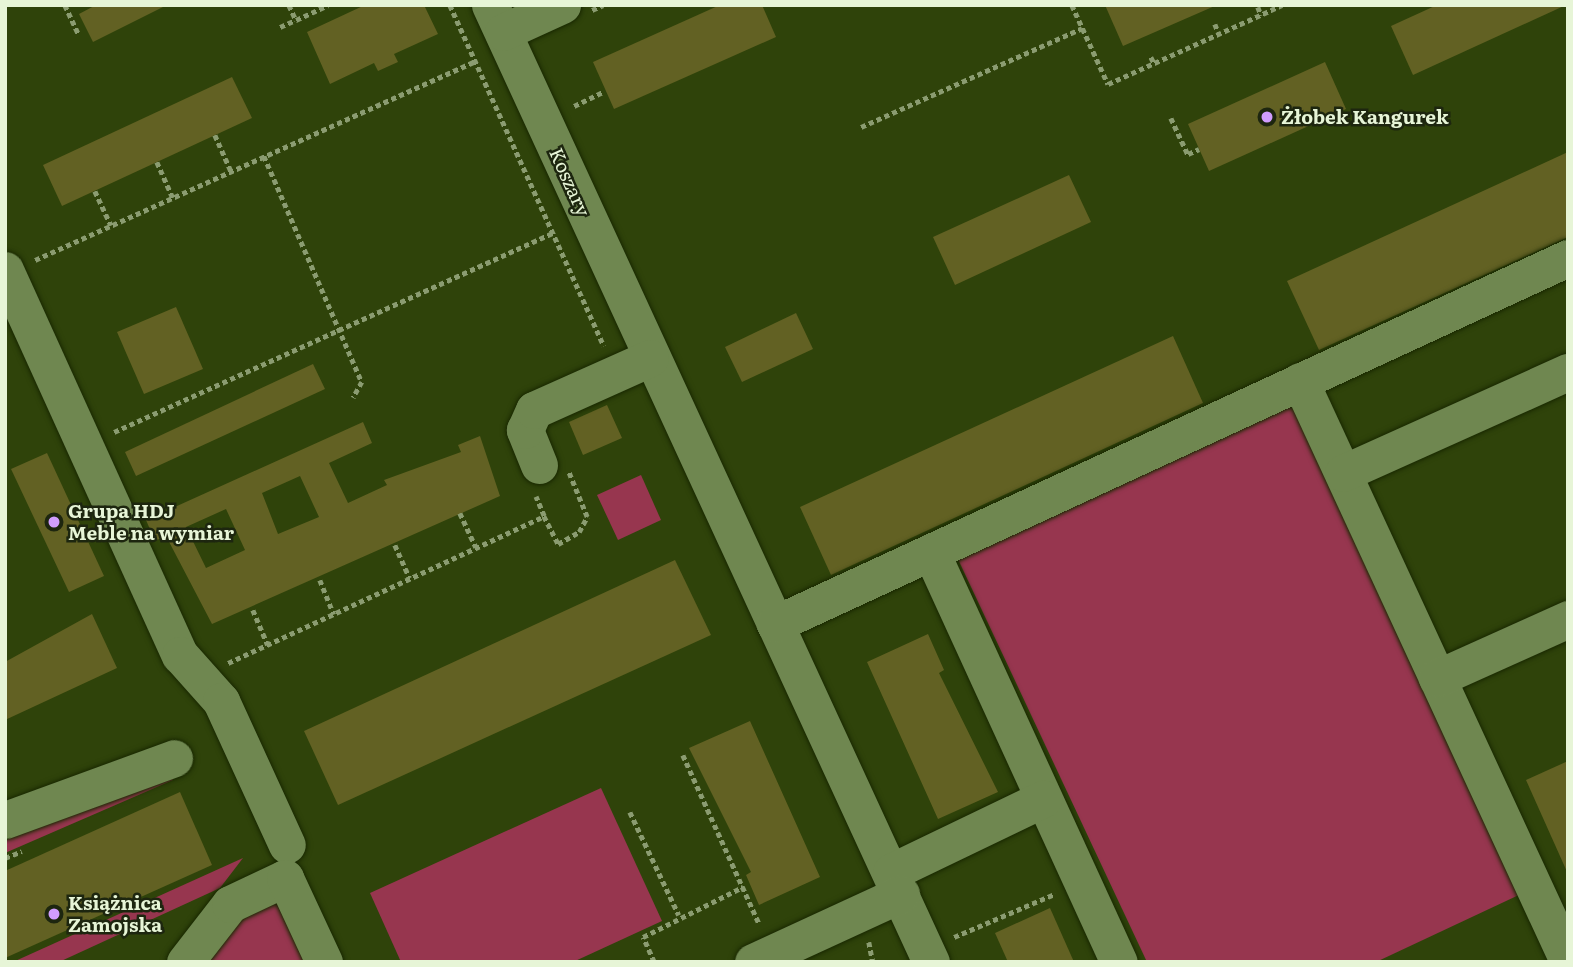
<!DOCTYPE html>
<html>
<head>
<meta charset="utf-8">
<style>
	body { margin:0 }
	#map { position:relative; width:1573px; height:967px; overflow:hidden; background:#2f430a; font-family:Literata,serif }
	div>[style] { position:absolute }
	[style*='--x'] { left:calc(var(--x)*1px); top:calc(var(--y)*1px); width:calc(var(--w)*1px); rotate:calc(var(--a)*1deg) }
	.green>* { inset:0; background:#97364f }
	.building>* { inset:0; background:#626123 }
	.path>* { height:4.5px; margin-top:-2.25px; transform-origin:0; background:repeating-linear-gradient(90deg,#8b9c71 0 5px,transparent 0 8.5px) }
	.roads { filter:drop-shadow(0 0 2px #192800) drop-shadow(0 0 2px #192800) }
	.minor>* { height:37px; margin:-18.5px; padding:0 18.5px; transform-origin:18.5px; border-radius:18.5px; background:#6f8750 }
	.dots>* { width:19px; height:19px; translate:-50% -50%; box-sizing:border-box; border:4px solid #1d260f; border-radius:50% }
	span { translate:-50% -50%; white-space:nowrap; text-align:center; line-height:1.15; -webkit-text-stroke:5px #1d260f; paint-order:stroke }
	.poi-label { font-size:19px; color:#e7f5d7; font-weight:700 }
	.left { translate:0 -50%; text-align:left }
	.street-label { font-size:19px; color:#e7f5d7 }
	.frame { position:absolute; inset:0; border:7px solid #e7f5d7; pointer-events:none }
</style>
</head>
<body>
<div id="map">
	<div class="green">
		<i style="clip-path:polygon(1293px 400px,1521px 894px,1376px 962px,1147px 962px,956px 555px)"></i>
		<i style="clip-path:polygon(641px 475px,661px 520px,618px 540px,597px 495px)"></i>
		<i style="clip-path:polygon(172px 777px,173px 780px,5px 853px,5px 842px,19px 829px)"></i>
		<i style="clip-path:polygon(601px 788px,662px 921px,573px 962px,401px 962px,370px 893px)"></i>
		<i style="clip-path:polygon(243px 858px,220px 888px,59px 962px,13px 962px)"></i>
		<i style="clip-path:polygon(260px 892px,277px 895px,308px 962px,200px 962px)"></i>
	</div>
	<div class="building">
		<i style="clip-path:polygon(96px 5px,167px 5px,93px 42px,79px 14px)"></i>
		<i style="clip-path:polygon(365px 5px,424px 5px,438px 34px,394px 54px,398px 62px,378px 71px,374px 63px,330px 84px,307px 32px)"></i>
		<i style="clip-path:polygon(720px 5px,762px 5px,776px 37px,614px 109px,593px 62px)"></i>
		<i style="clip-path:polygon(1105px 5px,1217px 5px,1123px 46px)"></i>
		<i style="clip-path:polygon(1437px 5px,1566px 5px,1413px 75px,1391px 26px)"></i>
		<i style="clip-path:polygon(1325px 62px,1346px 109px,1209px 171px,1188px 124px)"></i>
		<i style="clip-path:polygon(232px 77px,252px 118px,62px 206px,43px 165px)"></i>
		<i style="clip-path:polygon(1568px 152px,1568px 237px,1319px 350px,1287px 281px)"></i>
		<i style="clip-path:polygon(1069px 175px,1091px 222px,955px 285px,933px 237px)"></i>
		<i style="clip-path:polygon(176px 307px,203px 369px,144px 394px,117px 332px)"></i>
		<i style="clip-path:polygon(796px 313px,813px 349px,742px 382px,725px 347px)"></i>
		<i style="clip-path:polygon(1173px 336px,1203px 403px,831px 575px,800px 507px)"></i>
		<i style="clip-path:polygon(313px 364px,325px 389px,136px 476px,125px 452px)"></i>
		<i style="clip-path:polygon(607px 405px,622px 438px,583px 455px,569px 422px)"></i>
		<i style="clip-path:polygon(evenodd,363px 422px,372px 443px,329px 463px,348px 503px,387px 485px,384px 480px,461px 452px,458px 445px,480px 436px,500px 496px,212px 624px,166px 536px,155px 541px,146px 520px,363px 422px,300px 476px,319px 517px,278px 534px,262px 493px,300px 476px,363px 422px,226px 509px,245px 550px,206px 568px,186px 527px,226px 509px)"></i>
		<i style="clip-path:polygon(47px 453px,104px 576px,69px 592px,11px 469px)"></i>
		<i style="clip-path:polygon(675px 560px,711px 635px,338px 805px,304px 731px)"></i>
		<i style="clip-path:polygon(92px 614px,117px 668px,5px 720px,5px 662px)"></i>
		<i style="clip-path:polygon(928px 634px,944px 670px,939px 673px,998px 792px,938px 819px,867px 662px)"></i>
		<i style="clip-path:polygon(750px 721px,820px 877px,759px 905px,746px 875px,751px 872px,689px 748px)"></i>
		<i style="clip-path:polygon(1568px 761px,1568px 874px,1526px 780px)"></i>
		<i style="clip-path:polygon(180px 792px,212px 865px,5px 958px,5px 871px)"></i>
		<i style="clip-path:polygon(1050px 908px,1074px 962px,1008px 962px,995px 933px)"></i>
	</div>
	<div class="path">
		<i style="--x:65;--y:5;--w:33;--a:65"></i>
		<i style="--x:289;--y:5;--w:17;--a:65"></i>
		<i style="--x:296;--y:20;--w:35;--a:-25"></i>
		<i style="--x:450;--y:5;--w:374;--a:65.7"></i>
		<i style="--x:1072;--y:5;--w:87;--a:65.5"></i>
		<i style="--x:1108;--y:84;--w:191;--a:-24.4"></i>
		<i style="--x:1258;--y:7;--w:9;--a:69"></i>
		<i style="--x:592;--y:10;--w:12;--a:-24"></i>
		<i style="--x:1215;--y:24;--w:11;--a:68"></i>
		<i style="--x:280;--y:27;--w:17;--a:-24"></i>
		<i style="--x:1151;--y:57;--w:7;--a:63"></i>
		<i style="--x:574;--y:106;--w:32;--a:-26"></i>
		<i style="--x:1171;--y:118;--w:40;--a:65"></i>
		<i style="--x:1188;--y:154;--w:12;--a:-24"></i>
		<i style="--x:861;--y:127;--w:242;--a:-24.1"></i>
		<i style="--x:215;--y:135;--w:39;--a:66"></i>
		<i style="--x:264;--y:156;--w:246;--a:66.6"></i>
		<i style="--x:362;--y:382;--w:18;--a:119"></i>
		<i style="--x:157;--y:162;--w:39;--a:66"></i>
		<i style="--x:95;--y:191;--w:38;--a:65"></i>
		<i style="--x:35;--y:260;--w:482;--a:-24.3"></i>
		<i style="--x:114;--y:432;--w:484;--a:-24.4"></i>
		<i style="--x:460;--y:513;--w:38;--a:65"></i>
		<i style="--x:544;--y:516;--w:31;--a:63"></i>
		<i style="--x:558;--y:544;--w:24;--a:-30"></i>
		<i style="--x:579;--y:532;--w:17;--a:-62"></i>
		<i style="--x:587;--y:517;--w:48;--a:-112.2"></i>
		<i style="--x:395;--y:545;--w:36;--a:66"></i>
		<i style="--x:320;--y:580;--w:37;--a:68"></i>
		<i style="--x:253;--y:610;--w:38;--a:67"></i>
		<i style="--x:228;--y:663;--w:349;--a:-24.9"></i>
		<i style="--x:544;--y:516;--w:21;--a:-113"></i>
		<i style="--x:683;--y:755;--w:184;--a:65.7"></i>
		<i style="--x:630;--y:812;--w:114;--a:64.6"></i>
		<i style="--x:5;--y:858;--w:18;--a:-22"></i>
		<i style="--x:954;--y:937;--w:110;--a:-23.1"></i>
		<i style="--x:869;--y:942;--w:20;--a:79"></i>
		<i style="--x:654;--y:962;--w:27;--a:-114"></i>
		<i style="--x:643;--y:937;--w:112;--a:-26.6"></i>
	</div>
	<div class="roads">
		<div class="minor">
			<i style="--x:490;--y:5;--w:1054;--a:65.26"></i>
			<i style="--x:503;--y:32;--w:65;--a:-24.6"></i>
			<i style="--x:5;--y:270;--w:423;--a:65.6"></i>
			<i style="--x:180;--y:655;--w:62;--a:48.3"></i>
			<i style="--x:221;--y:701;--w:158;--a:65.4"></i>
			<i style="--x:1300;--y:381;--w:639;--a:65.2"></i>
			<i style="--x:539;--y:465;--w:38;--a:-112"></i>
			<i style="--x:525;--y:430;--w:22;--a:-66"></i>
			<i style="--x:534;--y:410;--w:127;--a:-24.1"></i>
			<i style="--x:1343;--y:473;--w:247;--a:-24.2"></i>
			<i style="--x:931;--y:552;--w:451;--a:65.4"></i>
			<i style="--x:775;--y:624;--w:873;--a:-24.78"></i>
			<i style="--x:1437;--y:678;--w:144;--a:-24.2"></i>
			<i style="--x:5;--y:820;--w:180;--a:-20.1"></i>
			<i style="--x:891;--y:872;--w:169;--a:-25.7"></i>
			<i style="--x:185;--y:962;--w:73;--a:-52.2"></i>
			<i style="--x:230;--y:904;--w:61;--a:-25.3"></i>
			<i style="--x:285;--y:878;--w:93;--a:65.1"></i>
			<i style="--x:753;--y:962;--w:163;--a:-24.7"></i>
		</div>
	</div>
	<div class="dots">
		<i style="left:1267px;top:117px;background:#d19dfe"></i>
		<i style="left:54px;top:522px;background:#d19dfe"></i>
		<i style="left:54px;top:914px;background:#d19dfe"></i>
	</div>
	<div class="poi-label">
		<span class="left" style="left:1281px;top:117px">Żłobek Kangurek</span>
		<span class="left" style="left:68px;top:522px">Grupa HDJ<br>Meble na wymiar</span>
		<span class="left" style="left:68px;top:914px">Książnica<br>Zamojska</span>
	</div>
	<div class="street-label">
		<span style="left:570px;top:182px;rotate:66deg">Koszary</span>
	</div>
	<div class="frame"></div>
</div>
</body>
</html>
